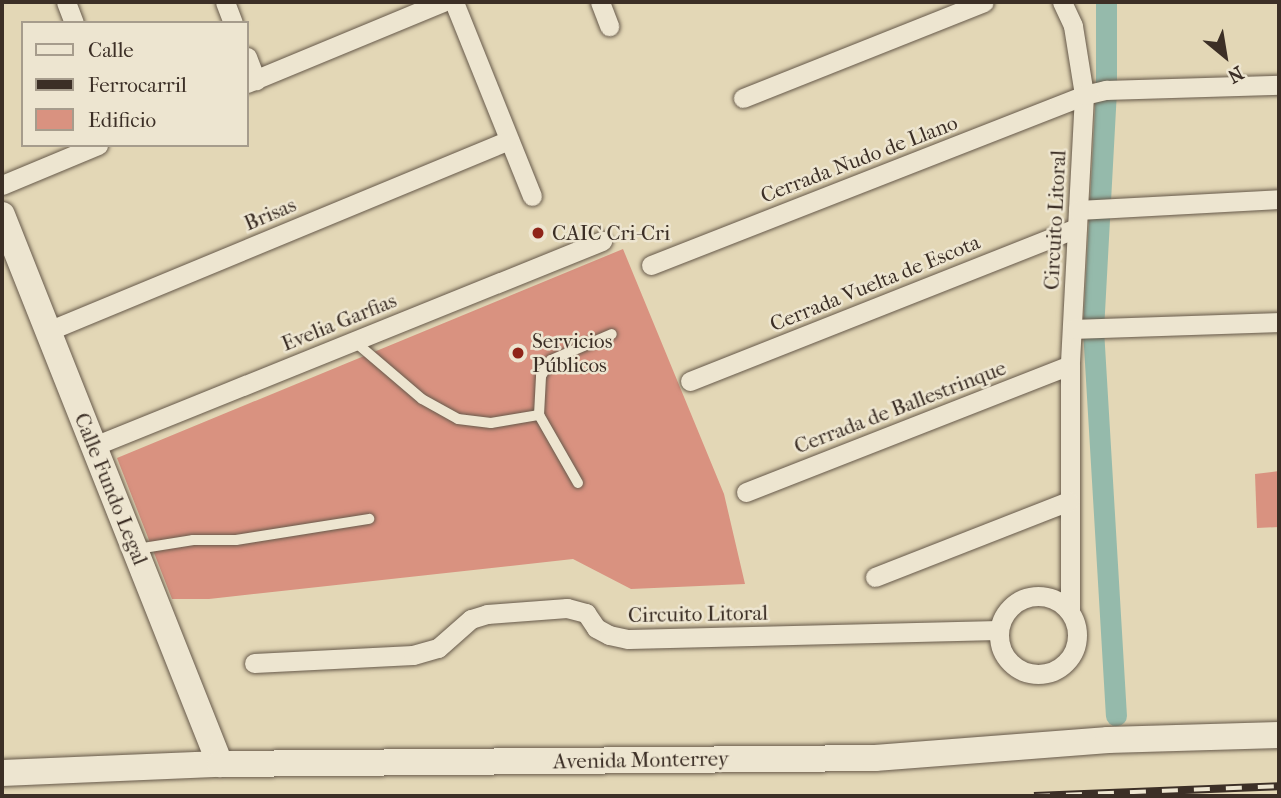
<!DOCTYPE html>
<html>
<head>
<meta charset="utf-8">
<style>
	body { margin:0 }
	#map { position:relative; width:1281px; height:798px; overflow:hidden; background:#e3d7b6; font-family:"IM FELL French Canon",serif }
	div>[style] { position:absolute }
	[style*='--x'] { left:calc(var(--x)*1px); top:calc(var(--y)*1px); width:calc(var(--w)*1px); rotate:calc(var(--a)*1deg) }
	.canal>* { height:21px; margin:-10.5px; padding:0 10.5px; transform-origin:10.5px; border-radius:10.5px; background:#95baab }
	.building>* { inset:0; background:#d99280 }
	.roads { filter:drop-shadow(0 0 2px #66594a) drop-shadow(0 0 2px #66594a) }
	.lane>* { height:10px; margin:-5px; padding:0 5px; transform-origin:5px; border-radius:5px; background:#ede5d0 }
	.street>* { height:19px; margin:-9.5px; padding:0 9.5px; transform-origin:9.5px; border-radius:9.5px; background:#ede5d0 }
	.street>.ring { margin:-9.5px; padding:0; box-sizing:content-box; background:none; border:19px solid #ede5d0; border-radius:50% }
	.secondary>* { height:26px; margin:-13px; padding:0 13px; transform-origin:13px; border-radius:13px; background:#ede5d0 }
	.rail>* { height:8px; margin-top:-4px; transform-origin:0; background:repeating-linear-gradient(90deg,#ede5d0 0 16px,#3c2f26 0 32px); box-sizing:border-box; border-block:2px solid #3c2f26 }
	.dots>* { width:19px; height:19px; translate:-50% -50%; box-sizing:border-box; border:4px solid #ede5d0; border-radius:50% }
	span { translate:-50% -50%; white-space:nowrap; text-align:center; line-height:1.15; -webkit-text-stroke:5px #ede5d0; paint-order:stroke }
	.street-label { font-size:21px; color:#3c2f26 }
	.poi-label { font-size:21px; color:#3c2f26 }
	.left { translate:0 -50%; text-align:left }
	.frame { position:absolute; inset:0; border:4px solid #3c2f26; pointer-events:none }
	.legend { position:absolute; left:21px; top:21px; width:228px; height:126px; box-sizing:border-box; background:#ede5d0; border:2px solid #a69c8c; margin:0; padding:9px 12px; list-style:none; font-size:21px; color:#3c2f26 }
	.legend li { display:flex; align-items:center; gap:14px; height:35px }
	.legend b { width:35px; border:2px solid #a69c8c }
	.north { position:absolute; left:1190px; top:21px; width:70px; height:70px; -webkit-text-stroke:5px #ede5d0; paint-order:stroke; rotate:150deg; font-size:19px; font-weight:700; line-height:28px; text-align:center; color:#3c2f26 }
	.north::after { content:''; display:block; margin:auto; width:24px; height:32px; background:#3c2f26; clip-path:polygon(50% 0,100% 100%,50% 72%,0 100%) }
</style>
</head>
<body>
<div id="map">
	<div class="canal">
		<i style="--x:1106;--y:2;--w:88;--a:90"></i>
		<i style="--x:1106;--y:90;--w:239;--a:93.1"></i>
		<i style="--x:1093;--y:329;--w:387;--a:86.6"></i>
	</div>
	<div class="building">
		<i style="clip-path:polygon(623px 249px,724px 494px,745px 584px,631px 589px,573px 559px,209px 599px,172px 599px,117px 458px)"></i>
		<i style="clip-path:polygon(1279px 471px,1279px 527px,1257px 528px,1255px 474px)"></i>
	</div>
	<div class="roads">
		<div class="lane">
			<i style="--x:354;--y:341;--w:89;--a:40.5"></i>
			<i style="--x:422;--y:399;--w:41;--a:29.1"></i>
			<i style="--x:458;--y:419;--w:33;--a:7"></i>
			<i style="--x:491;--y:423;--w:49;--a:-9.5"></i>
			<i style="--x:578;--y:483;--w:78;--a:-119.8"></i>
			<i style="--x:539;--y:415;--w:39;--a:-87"></i>
			<i style="--x:541;--y:376;--w:19;--a:-58"></i>
			<i style="--x:551;--y:360;--w:66;--a:-23.1"></i>
			<i style="--x:137;--y:549;--w:57;--a:-9.1"></i>
			<i style="--x:193;--y:540;--w:43;--a:0"></i>
			<i style="--x:236;--y:540;--w:135;--a:-9"></i>
		</div>
		<div class="street">
			<i style="--x:66;--y:2;--w:22;--a:69"></i>
			<i style="--x:225;--y:2;--w:22;--a:69"></i>
			<i style="--x:454;--y:2;--w:209;--a:68.1"></i>
			<i style="--x:600;--y:2;--w:26;--a:69"></i>
			<i style="--x:1062;--y:2;--w:26;--a:65"></i>
			<i style="--x:1073;--y:26;--w:70;--a:80.9"></i>
			<i style="--x:1084;--y:95;--w:270;--a:93"></i>
			<i style="--x:1070;--y:365;--w:247;--a:90"></i>
			<i style="--x:247;--y:57;--w:25;--a:69"></i>
			<i style="--x:247;--y:83;--w:212;--a:-22.5"></i>
			<i style="--x:743;--y:98;--w:259;--a:-21.7"></i>
			<i style="--x:2;--y:185;--w:104;--a:-22.6"></i>
			<i style="--x:1078;--y:210;--w:201;--a:-3.1"></i>
			<i style="--x:651;--y:265;--w:465;--a:-21.4"></i>
			<i style="--x:1084;--y:95;--w:23;--a:-13"></i>
			<i style="--x:1106;--y:90;--w:173;--a:-1.7"></i>
			<i style="--x:1073;--y:329;--w:206;--a:-1.9"></i>
			<i style="--x:48;--y:331;--w:499;--a:-22.5"></i>
			<i style="--x:690;--y:381;--w:416;--a:-21.6"></i>
			<i style="--x:94;--y:446;--w:548;--a:-21.98"></i>
			<i style="--x:746;--y:492;--w:348;--a:-21.4"></i>
			<i style="--x:875;--y:577;--w:208;--a:-21.4"></i>
			<i class="ring" style="left:999px;top:596px;width:59px;height:59px"></i>
			<i style="--x:254;--y:663;--w:159;--a:-2.9"></i>
			<i style="--x:413;--y:655;--w:26;--a:-16"></i>
			<i style="--x:438;--y:648;--w:44;--a:-41.3"></i>
			<i style="--x:471;--y:619;--w:17;--a:-17"></i>
			<i style="--x:487;--y:614;--w:80;--a:-4.3"></i>
			<i style="--x:567;--y:608;--w:20;--a:15"></i>
			<i style="--x:586;--y:613;--w:18;--a:56"></i>
			<i style="--x:596;--y:628;--w:15;--a:28"></i>
			<i style="--x:609;--y:635;--w:19;--a:12"></i>
			<i style="--x:628;--y:639;--w:371;--a:-1.4"></i>
		</div>
		<div class="secondary">
			<i style="--x:2;--y:215;--w:591;--a:68.34"></i>
			<i style="--x:2;--y:773;--w:218;--a:-2.4"></i>
			<i style="--x:220;--y:764;--w:655;--a:-0.52"></i>
			<i style="--x:875;--y:758;--w:234;--a:-4.4"></i>
			<i style="--x:1108;--y:740;--w:171;--a:-1.7"></i>
		</div>
	</div>
	<div class="rail">
		<i style="--x:1034;--y:796;--w:245;--a:-2.3"></i>
	</div>
	<div class="dots">
		<i style="left:538px;top:233px;background:#8f2418"></i>
		<i style="left:518px;top:353px;background:#8f2418"></i>
	</div>
	<div class="street-label">
		<span style="left:859px;top:159px;rotate:-21deg">Cerrada Nudo de Llano</span>
		<span style="left:270px;top:214px;rotate:-23deg">Brisas</span>
		<span style="left:1055px;top:220px;rotate:-87deg">Circuito Litoral</span>
		<span style="left:875px;top:283px;rotate:-22deg">Cerrada Vuelta de Escota</span>
		<span style="left:339px;top:322px;rotate:-22deg">Evelia Garfias</span>
		<span style="left:900px;top:407px;rotate:-21deg">Cerrada de Ballestrinque</span>
		<span style="left:111px;top:489px;rotate:68deg">Calle Fundo Legal</span>
		<span style="left:698px;top:614px;rotate:-1deg">Circuito Litoral</span>
		<span style="left:641px;top:760px;rotate:-1deg">Avenida Monterrey</span>
	</div>
	<div class="poi-label">
		<span class="left" style="left:552px;top:233px">CAIC Cri-Cri</span>
		<span class="left" style="left:532px;top:353px">Servicios<br>Públicos</span>
	</div>
	<div class="frame"></div>
	<ul class="legend">
	<li><b style="height:9px;background:#ede5d0"></b>Calle</li>
	<li><b style="height:9px;background:#3c2f26"></b>Ferrocarril</li>
	<li><b style="height:19px;background:#d99280"></b>Edificio</li>
	</ul>
	<div class="north">N</div>
</div>
</body>
</html>
